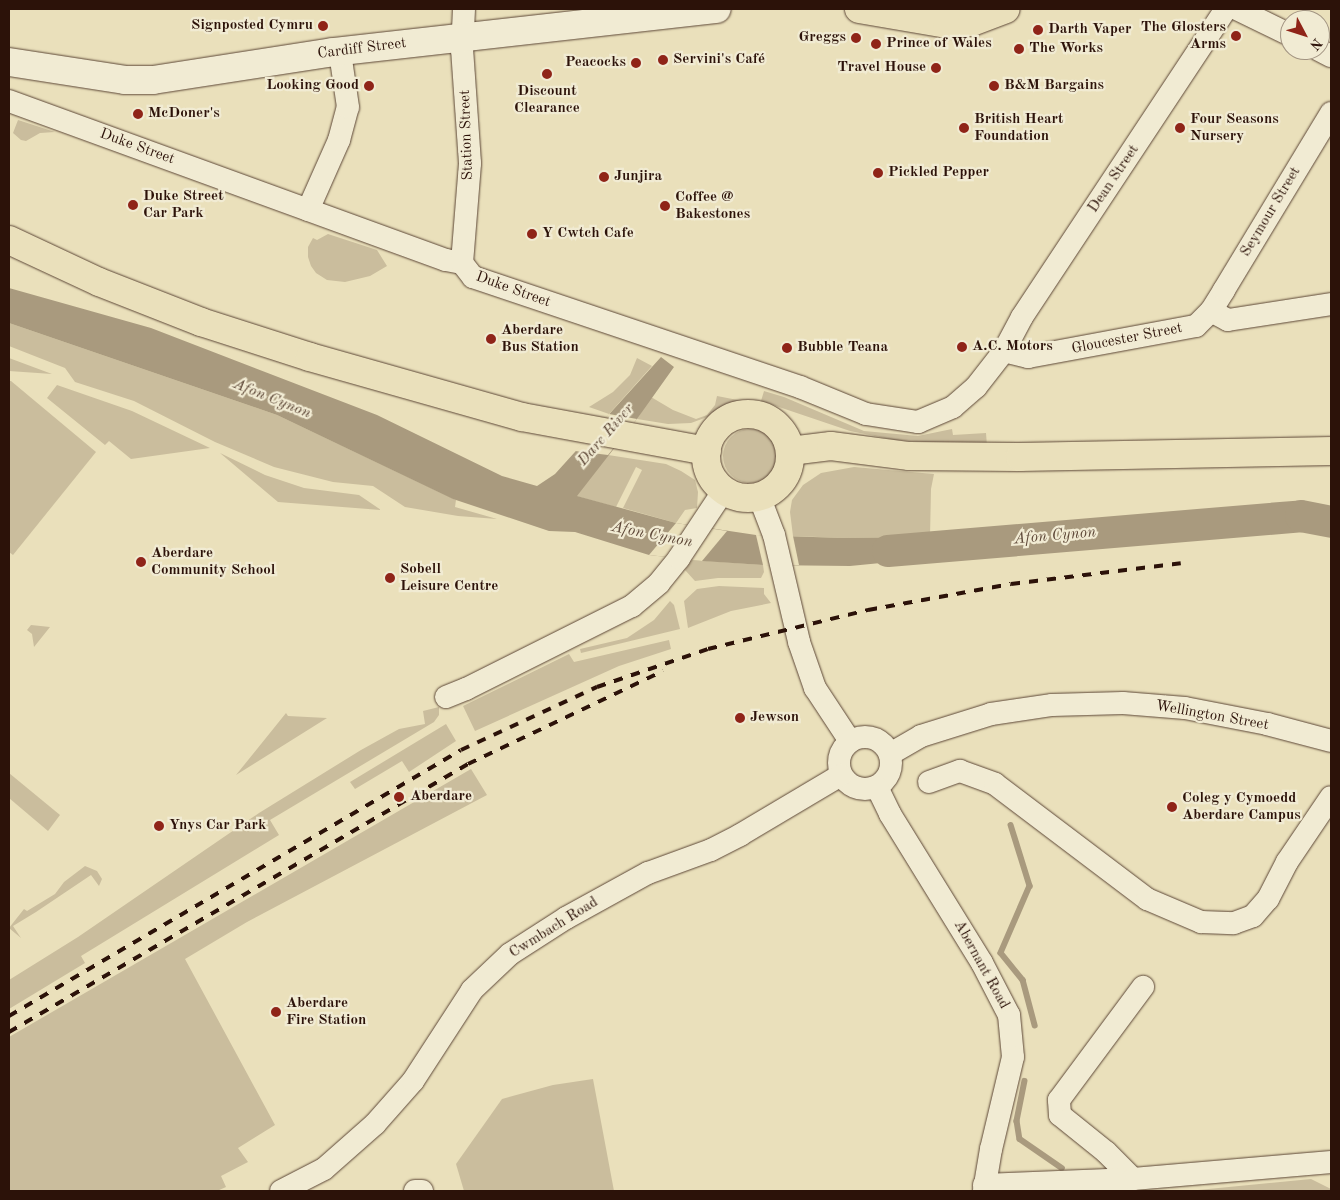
<!DOCTYPE html>
<html>
<head>
<meta charset="utf-8">
<style>
	body { margin:0 }
	#map { position:relative; width:1340px; height:1200px; overflow:hidden; background:#eae0bb; font-family:"Old Standard TT",serif }
	div>[style] { position:absolute }
	[style*='--x'] { left:calc(var(--x)*1px); top:calc(var(--y)*1px); width:calc(var(--w)*1px); rotate:calc(var(--a)*1deg) }
	.green>* { inset:0; background:#cabd9d }
	.round { border-radius:50% }
	.water>* { inset:0; background:#a99a7e }
	.pier>* { inset:0; background:#eae0bb }
	.stream>* { height:5.5px; margin:-2.75px; padding:0 2.75px; transform-origin:2.75px; border-radius:2.75px; background:#a99a7e }
	.river>* { height:32px; margin:-16px; padding:0 16px; transform-origin:16px; border-radius:16px; background:#a99a7e }
	.roads { filter:drop-shadow(0 0 1px #5c4636) drop-shadow(0 0 1px #5c4636) }
	.minor>* { height:22px; margin:-11px; padding:0 11px; transform-origin:11px; border-radius:11px; background:#f1ebd3 }
	.minor>.ring { margin:-11px; padding:0; box-sizing:content-box; background:none; border:22px solid #f1ebd3; border-radius:50% }
	.secondary>* { height:28px; margin:-14px; padding:0 14px; transform-origin:14px; border-radius:14px; background:#f1ebd3 }
	.primary>* { height:28px; margin:-14px; padding:0 14px; transform-origin:14px; border-radius:14px; background:#eae0bb }
	.primary>.ring { margin:-14px; padding:0; box-sizing:content-box; background:none; border:28px solid #eae0bb; border-radius:50% }
	.rail>* { height:4px; margin-top:-2px; transform-origin:0; background:repeating-linear-gradient(90deg,#2c1209 0 9px,transparent 0 18px) }
	.dots>* { width:14px; height:14px; translate:-50% -50%; box-sizing:border-box; border:2px solid #f1ebd3; border-radius:50% }
	span { translate:-50% -50%; white-space:nowrap; text-align:center; line-height:1.15; -webkit-text-stroke:4.5px #f1ebd3; paint-order:stroke }
	.poi-label { font-size:15px; color:#2c1209; font-weight:700 }
	.right { translate:-100% -50%; text-align:right }
	.left { translate:0 -50%; text-align:left }
	.street-label { font-size:15px; color:#2c1209 }
	.water-label { font-size:16px; color:#5e4838; font-style:italic }
	.frame { position:absolute; inset:0; border:10px solid #2c1209; pointer-events:none }
	.north { position:absolute; left:1280px; top:10px; width:50px; height:50px; box-sizing:border-box; background:#f1ebd3; border:1px solid #a29482; border-radius:50%; rotate:130deg; font-size:14px; font-weight:700; line-height:20px; text-align:center; color:#2c1209 }
	.north::after { content:''; display:block; margin:auto; width:18px; height:22px; background:#8f2418; clip-path:polygon(50% 0,100% 100%,50% 72%,0 100%) }
</style>
</head>
<body>
<div id="map">
	<div class="green">
		<i style="clip-path:polygon(18px 120px,55px 132px,40px 133px,26px 141px,21px 140px,13px 133px)"></i>
		<i style="clip-path:polygon(328px 234px,377px 250px,387px 266px,370px 276px,345px 282px,327px 280px,316px 273px,311px 266px,308px 257px,308px 247px,313px 238px,317px 240px)"></i>
		<i style="clip-path:polygon(9px 323px,277px 415px,456px 500px,455px 507px,497px 519px,458px 516px,405px 507px,373px 486px,333px 482px,274px 467px,215px 442px,134px 401px,75px 382px,65px 368px,9px 346px)"></i>
		<i style="clip-path:polygon(9px 358px,52px 374px,9px 371px)"></i>
		<i style="clip-path:polygon(637px 358px,652px 366px,609px 414px,589px 407px,613px 392px,630px 375px)"></i>
		<i style="clip-path:polygon(9px 381px,11px 381px,96px 452px,13px 555px,9px 552px)"></i>
		<i style="clip-path:polygon(57px 385px,132px 411px,210px 448px,131px 459px,109px 441px,105px 445px,47px 398px)"></i>
		<i style="clip-path:polygon(764px 391px,784px 397px,864px 431px,918px 436px,952px 429px,953px 435px,986px 433px,987px 446px,895px 440px,850px 431px,761px 401px)"></i>
		<i style="clip-path:polygon(717px 396px,748px 402px,691px 423px,668px 424px,637px 419px,651px 397px,673px 410px,696px 419px,707px 415px,715px 405px)"></i>
		<i class="round" style="left:723px;top:429px;width:54px;height:54px"></i>
		<i style="clip-path:polygon(220px 453px,265px 475px,304px 488px,359px 495px,381px 510px,278px 502px)"></i>
		<i style="clip-path:polygon(608px 455px,666px 464px,681px 471px,695px 480px,698px 492px,697px 508px,685px 510px,676px 523px,623px 508px,642px 470px,636px 467px,616px 507px,576px 496px)"></i>
		<i style="clip-path:polygon(854px 467px,934px 474px,931px 489px,930px 537px,842px 538px,793px 536px,790px 512px,792px 500px,803px 485px,821px 473px)"></i>
		<i style="clip-path:polygon(692px 560px,763px 565px,764px 572px,761px 578px,718px 578px,695px 581px,685px 570px)"></i>
		<i style="clip-path:polygon(719px 586px,764px 588px,764px 594px,771px 603px,731px 611px,688px 628px,684px 601px,697px 589px)"></i>
		<i style="clip-path:polygon(670px 601px,674px 605px,680px 629px,581px 653px,580px 649px,627px 638px,654px 620px)"></i>
		<i style="clip-path:polygon(31px 625px,50px 627px,34px 647px,32px 634px,27px 630px)"></i>
		<i style="clip-path:polygon(669px 640px,671px 649px,619px 666px,475px 731px,463px 706px,569px 654px,574px 662px)"></i>
		<i style="clip-path:polygon(439px 707px,439px 715px,434px 722px,270px 820px,279px 835px,81px 956px,85px 963px,9px 1009px,9px 980px,78px 937px,259px 813px,361px 750px,399px 729px,425px 724px,423px 711px)"></i>
		<i style="clip-path:polygon(286px 713px,288px 716px,327px 718px,236px 775px)"></i>
		<i style="clip-path:polygon(446px 724px,456px 741px,409px 772px,402px 761px,355px 789px,350px 782px)"></i>
		<i style="clip-path:polygon(471px 769px,487px 795px,247px 922px,185px 959px,275px 1125px,238px 1148px,248px 1162px,221px 1176px,226px 1187px,217px 1191px,9px 1191px,9px 1037px)"></i>
		<i style="clip-path:polygon(9px 773px,60px 815px,48px 831px,9px 798px)"></i>
		<i style="clip-path:polygon(85px 866px,97px 871px,102px 879px,99px 886px,91px 875px,36px 912px,13px 926px,21px 938px,9px 928px,24px 909px,27px 911px,55px 894px,64px 882px)"></i>
		<i style="clip-path:polygon(593px 1079px,614px 1191px,464px 1191px,456px 1164px,502px 1099px,553px 1085px)"></i>
		<i style="clip-path:polygon(1311px 1179px,1331px 1189px,1331px 1191px,1188px 1191px)"></i>
	</div>
	<div class="water">
		<i style="clip-path:polygon(9px 288px,151px 328px,377px 415px,502px 476px,537px 486px,555px 474px,661px 357px,674px 367px,637px 419px,577px 496px,676px 523px,756px 535px,842px 538px,930px 537px,932px 558px,850px 566px,763px 565px,702px 561px,649px 555px,575px 532px,549px 531px,453px 499px,277px 415px,9px 323px)"></i>
	</div>
	<div class="pier">
		<i style="clip-path:polygon(609px 414px,637px 419px,608px 455px,575px 451px)"></i>
		<i style="clip-path:polygon(676px 523px,727px 531px,702px 561px,649px 555px)"></i>
		<i style="clip-path:polygon(756px 535px,793px 536px,799px 565px,763px 565px)"></i>
	</div>
	<div class="stream">
		<i style="--x:1011;--y:825;--w:64;--a:72.7"></i>
		<i style="--x:1030;--y:886;--w:73;--a:113.4"></i>
		<i style="--x:1001;--y:953;--w:35;--a:51"></i>
		<i style="--x:1023;--y:980;--w:47;--a:75.1"></i>
		<i style="--x:1025;--y:1081;--w:41;--a:101.3"></i>
		<i style="--x:1017;--y:1121;--w:18;--a:81"></i>
		<i style="--x:1020;--y:1139;--w:51;--a:34.6"></i>
	</div>
	<div class="river">
		<i style="--x:888;--y:551;--w:414;--a:-4.8"></i>
		<i style="--x:1301;--y:516;--w:31;--a:11"></i>
	</div>
	<div class="roads">
		<div class="minor">
			<i style="--x:1237;--y:9;--w:59;--a:26.1"></i>
			<i style="--x:1319;--y:50;--w:13;--a:27"></i>
			<i style="--x:9;--y:101;--w:465;--a:20"></i>
			<i style="--x:446;--y:260;--w:16;--a:11"></i>
			<i style="--x:462;--y:263;--w:18;--a:52"></i>
			<i style="--x:473;--y:277;--w:345;--a:18.6"></i>
			<i style="--x:800;--y:387;--w:71;--a:22.2"></i>
			<i style="--x:866;--y:414;--w:53;--a:8.7"></i>
			<i style="--x:918;--y:422;--w:38;--a:-23"></i>
			<i style="--x:953;--y:407;--w:30;--a:-41"></i>
			<i style="--x:976;--y:387;--w:46;--a:-52.1"></i>
			<i style="--x:1004;--y:351;--w:38;--a:-62"></i>
			<i style="--x:1022;--y:317;--w:369;--a:-56.5"></i>
			<i style="--x:308;--y:210;--w:77;--a:-66.1"></i>
			<i style="--x:339;--y:140;--w:34;--a:-75"></i>
			<i style="--x:348;--y:107;--w:55;--a:-98.4"></i>
			<i style="--x:462;--y:263;--w:100;--a:-85.4"></i>
			<i style="--x:470;--y:163;--w:113;--a:-94"></i>
			<i style="--x:462;--y:50;--w:41;--a:-87.2"></i>
			<i style="--x:1211;--y:311;--w:19;--a:28"></i>
			<i style="--x:1228;--y:320;--w:104;--a:-8.8"></i>
			<i style="--x:1004;--y:351;--w:25;--a:14"></i>
			<i style="--x:1028;--y:357;--w:171;--a:-10.5"></i>
			<i style="--x:1196;--y:326;--w:21;--a:-45"></i>
			<i style="--x:1211;--y:311;--w:25;--a:-58"></i>
			<i style="--x:1224;--y:290;--w:207;--a:-58.8"></i>
			<i style="--x:759;--y:496;--w:42;--a:69"></i>
			<i style="--x:774;--y:535;--w:110;--a:76.8"></i>
			<i style="--x:799;--y:642;--w:49;--a:70.8"></i>
			<i style="--x:815;--y:688;--w:64;--a:56.6"></i>
			<i style="--x:446;--y:697;--w:22;--a:-22"></i>
			<i style="--x:466;--y:689;--w:186;--a:-26.6"></i>
			<i style="--x:632;--y:606;--w:35;--a:-40"></i>
			<i style="--x:659;--y:583;--w:32;--a:-51"></i>
			<i style="--x:679;--y:558;--w:82;--a:-56.5"></i>
			<i class="ring" style="left:839px;top:737px;width:30px;height:30px"></i>
			<i style="--x:890;--y:754;--w:36;--a:-30"></i>
			<i style="--x:921;--y:736;--w:73;--a:-17.4"></i>
			<i style="--x:991;--y:714;--w:62;--a:-8.4"></i>
			<i style="--x:1052;--y:705;--w:71;--a:-1.6"></i>
			<i style="--x:1123;--y:703;--w:62;--a:4.6"></i>
			<i style="--x:1185;--y:708;--w:84;--a:11"></i>
			<i style="--x:1267;--y:724;--w:66;--a:14.9"></i>
			<i style="--x:929;--y:782;--w:33;--a:-20"></i>
			<i style="--x:960;--y:771;--w:37;--a:20"></i>
			<i style="--x:995;--y:784;--w:191;--a:37.1"></i>
			<i style="--x:1147;--y:899;--w:59;--a:23.1"></i>
			<i style="--x:1201;--y:922;--w:33;--a:2"></i>
			<i style="--x:1234;--y:923;--w:20;--a:-20"></i>
			<i style="--x:1253;--y:916;--w:23;--a:-49"></i>
			<i style="--x:1268;--y:899;--w:42;--a:-62.8"></i>
			<i style="--x:1287;--y:862;--w:78;--a:-55.9"></i>
			<i style="--x:877;--y:787;--w:30;--a:64"></i>
			<i style="--x:890;--y:814;--w:175;--a:58.3"></i>
			<i style="--x:982;--y:963;--w:59;--a:62.6"></i>
			<i style="--x:1009;--y:1015;--w:42;--a:84.6"></i>
			<i style="--x:1013;--y:1057;--w:95;--a:103.4"></i>
			<i style="--x:991;--y:1149;--w:43;--a:99.5"></i>
			<i style="--x:1133;--y:1179;--w:38;--a:-135"></i>
			<i style="--x:1106;--y:1152;--w:59;--a:-141.2"></i>
			<i style="--x:1060;--y:1115;--w:15;--a:-94"></i>
			<i style="--x:1059;--y:1100;--w:141;--a:-53.4"></i>
			<i style="--x:984;--y:1185;--w:149;--a:-2.3"></i>
			<i style="--x:1133;--y:1179;--w:199;--a:-4.9"></i>
			<i style="--x:281;--y:1191;--w:48;--a:-27.1"></i>
			<i style="--x:324;--y:1169;--w:68;--a:-41.4"></i>
			<i style="--x:375;--y:1124;--w:57;--a:-48.5"></i>
			<i style="--x:413;--y:1081;--w:108;--a:-57"></i>
			<i style="--x:472;--y:990;--w:52;--a:-43.5"></i>
			<i style="--x:510;--y:954;--w:67;--a:-32.7"></i>
			<i style="--x:566;--y:918;--w:94;--a:-28.8"></i>
			<i style="--x:648;--y:873;--w:67;--a:-20.1"></i>
			<i style="--x:711;--y:850;--w:33;--a:-27"></i>
			<i style="--x:740;--y:835;--w:117;--a:-30.7"></i>
			<i style="--x:415;--y:1191;--w:7;--a:0"></i>
		</div>
		<div class="secondary">
			<i style="--x:9;--y:62;--w:117;--a:8.8"></i>
			<i style="--x:125;--y:80;--w:28;--a:0"></i>
			<i style="--x:153;--y:80;--w:182;--a:-8.8"></i>
			<i style="--x:333;--y:52;--w:386;--a:-6.4"></i>
		</div>
		<div class="primary">
			<i style="--x:859;--y:9;--w:89;--a:9.7"></i>
			<i style="--x:947;--y:24;--w:25;--a:-5"></i>
			<i style="--x:972;--y:22;--w:36;--a:-21"></i>
			<i style="--x:9;--y:240;--w:99;--a:25"></i>
			<i style="--x:99;--y:282;--w:110;--a:21.4"></i>
			<i style="--x:201;--y:322;--w:114;--a:17.8"></i>
			<i style="--x:310;--y:357;--w:220;--a:15.8"></i>
			<i style="--x:522;--y:417;--w:188;--a:10.4"></i>
			<i class="ring" style="left:706px;top:414px;width:56px;height:56px"></i>
			<i style="--x:790;--y:451;--w:41;--a:-7"></i>
			<i style="--x:831;--y:446;--w:79;--a:7.3"></i>
			<i style="--x:909;--y:456;--w:111;--a:0.5"></i>
			<i style="--x:1020;--y:457;--w:311;--a:-1.1"></i>
		</div>
	</div>
	<div class="rail">
		<i style="--x:9;--y:1016;--w:524;--a:-30.48"></i>
		<i style="--x:461;--y:750;--w:150;--a:-24.9"></i>
		<i style="--x:597;--y:687;--w:117;--a:-18.9"></i>
		<i style="--x:708;--y:649;--w:165;--a:-13.7"></i>
		<i style="--x:868;--y:610;--w:145;--a:-10.3"></i>
		<i style="--x:1011;--y:584;--w:171;--a:-7"></i>
		<i style="--x:9;--y:1032;--w:532;--a:-30.28"></i>
		<i style="--x:468;--y:764;--w:216;--a:-25.5"></i>
	</div>
	<div class="dots">
		<i style="left:323px;top:26px;background:#8f2418"></i>
		<i style="left:1038px;top:30px;background:#8f2418"></i>
		<i style="left:1236px;top:36px;background:#8f2418"></i>
		<i style="left:856px;top:38px;background:#8f2418"></i>
		<i style="left:876px;top:44px;background:#8f2418"></i>
		<i style="left:1019px;top:49px;background:#8f2418"></i>
		<i style="left:663px;top:60px;background:#8f2418"></i>
		<i style="left:636px;top:63px;background:#8f2418"></i>
		<i style="left:936px;top:68px;background:#8f2418"></i>
		<i style="left:547px;top:74px;background:#8f2418"></i>
		<i style="left:369px;top:86px;background:#8f2418"></i>
		<i style="left:994px;top:86px;background:#8f2418"></i>
		<i style="left:138px;top:114px;background:#8f2418"></i>
		<i style="left:964px;top:128px;background:#8f2418"></i>
		<i style="left:1180px;top:128px;background:#8f2418"></i>
		<i style="left:878px;top:173px;background:#8f2418"></i>
		<i style="left:604px;top:177px;background:#8f2418"></i>
		<i style="left:133px;top:205px;background:#8f2418"></i>
		<i style="left:665px;top:206px;background:#8f2418"></i>
		<i style="left:532px;top:234px;background:#8f2418"></i>
		<i style="left:491px;top:339px;background:#8f2418"></i>
		<i style="left:962px;top:347px;background:#8f2418"></i>
		<i style="left:787px;top:348px;background:#8f2418"></i>
		<i style="left:141px;top:562px;background:#8f2418"></i>
		<i style="left:390px;top:578px;background:#8f2418"></i>
		<i style="left:740px;top:718px;background:#8f2418"></i>
		<i style="left:399px;top:797px;background:#8f2418"></i>
		<i style="left:1172px;top:807px;background:#8f2418"></i>
		<i style="left:159px;top:826px;background:#8f2418"></i>
		<i style="left:276px;top:1012px;background:#8f2418"></i>
	</div>
	<div class="poi-label">
		<span class="right" style="left:313px;top:26px">Signposted Cymru</span>
		<span class="right" style="left:1226px;top:36px">The Glosters<br>Arms</span>
		<span class="left" style="left:1048px;top:30px">Darth Vaper</span>
		<span class="right" style="left:846px;top:38px">Greggs</span>
		<span class="left" style="left:886px;top:44px">Prince of Wales</span>
		<span class="left" style="left:1029px;top:49px">The Works</span>
		<span class="left" style="left:673px;top:60px">Servini's Café</span>
		<span class="right" style="left:626px;top:63px">Peacocks</span>
		<span class="right" style="left:926px;top:68px">Travel House</span>
		<span class="right" style="left:359px;top:86px">Looking Good</span>
		<span class="left" style="left:1004px;top:86px">B&amp;M Bargains</span>
		<span style="left:547px;top:100px">Discount<br>Clearance</span>
		<span class="left" style="left:148px;top:114px">McDoner's</span>
		<span class="left" style="left:974px;top:128px">British Heart<br>Foundation</span>
		<span class="left" style="left:1190px;top:128px">Four Seasons<br>Nursery</span>
		<span class="left" style="left:888px;top:173px">Pickled Pepper</span>
		<span class="left" style="left:614px;top:177px">Junjira</span>
		<span class="left" style="left:143px;top:205px">Duke Street<br>Car Park</span>
		<span class="left" style="left:675px;top:206px">Coffee @<br>Bakestones</span>
		<span class="left" style="left:542px;top:234px">Y Cwtch Cafe</span>
		<span class="left" style="left:501px;top:339px">Aberdare<br>Bus Station</span>
		<span class="left" style="left:972px;top:347px">A.C. Motors</span>
		<span class="left" style="left:797px;top:348px">Bubble Teana</span>
		<span class="left" style="left:151px;top:562px">Aberdare<br>Community School</span>
		<span class="left" style="left:400px;top:578px">Sobell<br>Leisure Centre</span>
		<span class="left" style="left:750px;top:718px">Jewson</span>
		<span class="left" style="left:410px;top:797px">Aberdare</span>
		<span class="left" style="left:1182px;top:807px">Coleg y Cymoedd<br>Aberdare Campus</span>
		<span class="left" style="left:169px;top:826px">Ynys Car Park</span>
		<span class="left" style="left:286px;top:1012px">Aberdare<br>Fire Station</span>
	</div>
	<div class="street-label">
		<span style="left:362px;top:49px;rotate:-7deg">Cardiff Street</span>
		<span style="left:467px;top:135px;rotate:-92deg">Station Street</span>
		<span style="left:137px;top:147px;rotate:20deg">Duke Street</span>
		<span style="left:1114px;top:179px;rotate:-56deg">Dean Street</span>
		<span style="left:1271px;top:212px;rotate:-59deg">Seymour Street</span>
		<span style="left:513px;top:290px;rotate:20deg">Duke Street</span>
		<span style="left:1127px;top:339px;rotate:-11deg">Gloucester Street</span>
		<span style="left:1212px;top:716px;rotate:10deg">Wellington Street</span>
		<span style="left:554px;top:928px;rotate:-32deg">Cwmbach Road</span>
		<span style="left:981px;top:965px;rotate:61deg">Abernant Road</span>
	</div>
	<div class="water-label">
		<span style="left:272px;top:399px;rotate:22deg">Afon Cynon</span>
		<span style="left:606px;top:435px;rotate:-49deg">Dare River</span>
		<span style="left:652px;top:535px;rotate:11deg">Afon Cynon</span>
		<span style="left:1055px;top:536px;rotate:-5deg">Afon Cynon</span>
	</div>
	<div class="frame"></div>
	<div class="north">N</div>
</div>
</body>
</html>
